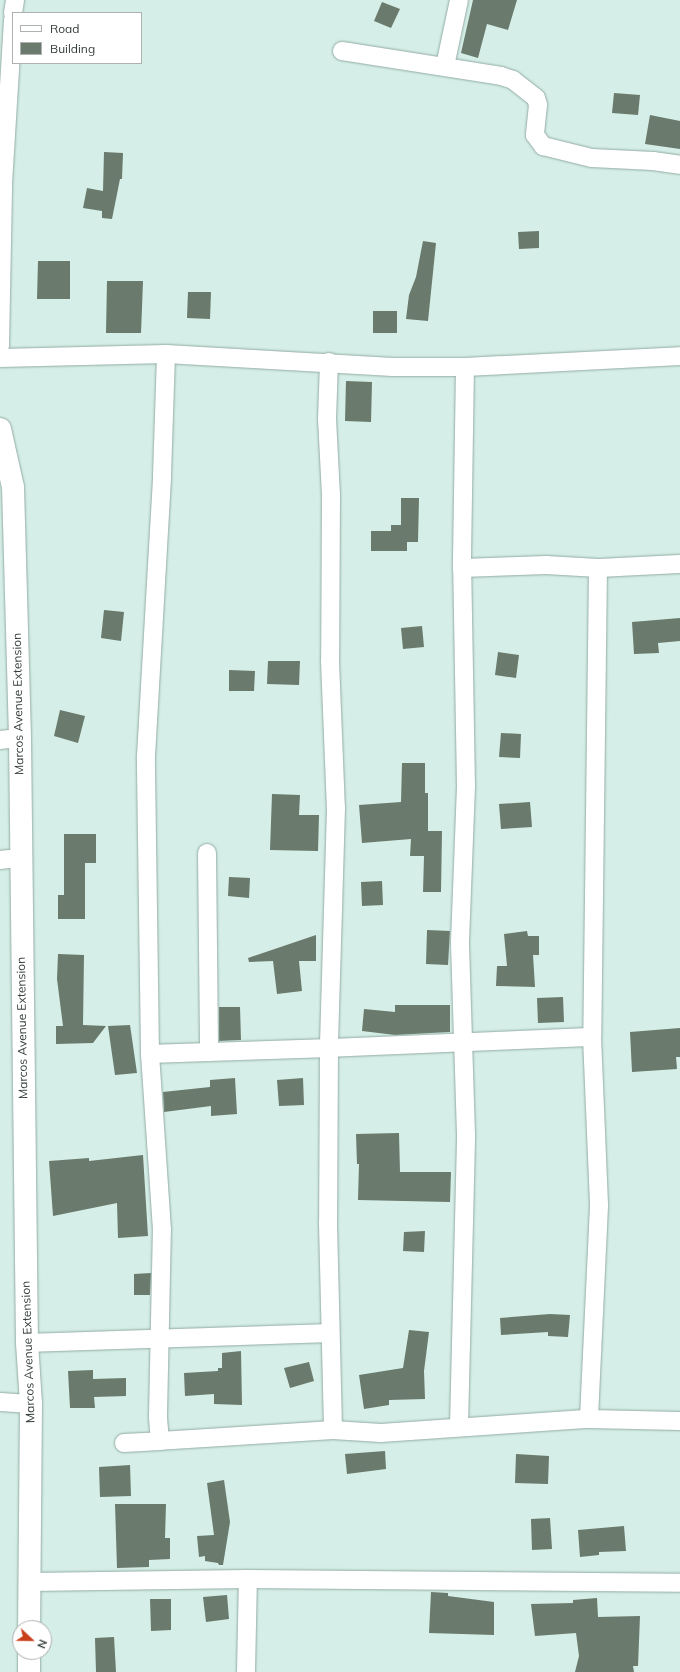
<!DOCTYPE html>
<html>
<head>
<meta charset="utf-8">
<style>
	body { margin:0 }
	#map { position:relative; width:680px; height:1672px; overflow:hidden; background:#d5eee7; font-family:Mulish,sans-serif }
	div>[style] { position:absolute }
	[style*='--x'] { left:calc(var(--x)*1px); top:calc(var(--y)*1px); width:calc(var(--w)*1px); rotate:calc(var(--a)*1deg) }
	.building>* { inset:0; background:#6a7a6c }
	.roads { filter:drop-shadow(0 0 1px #93aba5) drop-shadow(0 0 1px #93aba5) }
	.street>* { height:18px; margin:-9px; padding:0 9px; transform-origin:9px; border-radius:9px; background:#fff }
	.secondary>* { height:22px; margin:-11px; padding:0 11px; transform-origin:11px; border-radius:11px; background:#fff }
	span { translate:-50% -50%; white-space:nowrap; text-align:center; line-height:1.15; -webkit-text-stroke:4px #fff; paint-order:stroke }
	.street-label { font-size:12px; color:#333c3a }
	.legend { position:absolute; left:12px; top:12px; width:130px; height:52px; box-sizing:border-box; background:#fff; border:1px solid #adb1b0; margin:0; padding:5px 7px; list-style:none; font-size:12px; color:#333c3a }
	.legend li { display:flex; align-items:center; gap:8px; height:20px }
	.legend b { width:20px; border:1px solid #adb1b0 }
	.north { position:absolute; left:12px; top:1620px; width:40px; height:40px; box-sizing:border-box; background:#fff; border:1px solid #adb1b0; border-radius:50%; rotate:112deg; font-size:11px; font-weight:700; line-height:16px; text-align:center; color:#333c3a }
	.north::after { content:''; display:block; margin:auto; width:14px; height:18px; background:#c83f1a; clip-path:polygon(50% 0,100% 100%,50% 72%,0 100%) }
</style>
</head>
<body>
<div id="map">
	<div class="building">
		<i style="clip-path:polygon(473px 0,517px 0,508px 30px,487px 24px,478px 58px,461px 53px)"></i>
		<i style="clip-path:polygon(382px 2px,400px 9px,391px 28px,374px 21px)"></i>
		<i style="clip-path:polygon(614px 93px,640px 95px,638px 115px,612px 113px)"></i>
		<i style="clip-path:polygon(650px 115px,680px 121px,680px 149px,645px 144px)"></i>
		<i style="clip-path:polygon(104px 152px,123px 153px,122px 179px,120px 179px,112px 219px,102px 218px,102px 211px,83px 208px,87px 188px,103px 191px)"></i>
		<i style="clip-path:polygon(539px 231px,539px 248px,519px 249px,518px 232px)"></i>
		<i style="clip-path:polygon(423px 241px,436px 243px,428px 321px,406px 319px,409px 295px,416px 277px)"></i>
		<i style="clip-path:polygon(38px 261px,70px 261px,70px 299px,37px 299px)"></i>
		<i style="clip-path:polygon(107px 281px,143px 281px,141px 333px,106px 333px)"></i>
		<i style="clip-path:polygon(188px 292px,211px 292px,210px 319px,187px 318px)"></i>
		<i style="clip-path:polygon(373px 311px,397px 311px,397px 333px,373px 333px)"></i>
		<i style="clip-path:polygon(346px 381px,372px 382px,371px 422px,345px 421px)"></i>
		<i style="clip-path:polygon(401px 498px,419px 498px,418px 542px,407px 542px,407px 551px,371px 551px,371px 531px,391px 531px,391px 525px,401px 525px)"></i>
		<i style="clip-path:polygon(104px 610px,124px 612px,121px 641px,101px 638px)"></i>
		<i style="clip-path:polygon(680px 618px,680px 641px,658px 643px,659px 653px,634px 654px,632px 622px)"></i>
		<i style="clip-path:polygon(422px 626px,424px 647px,403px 649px,401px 628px)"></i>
		<i style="clip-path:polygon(498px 652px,519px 655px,516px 678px,495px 675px)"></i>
		<i style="clip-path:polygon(268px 661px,300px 661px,299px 685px,267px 684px)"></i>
		<i style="clip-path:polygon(229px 670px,255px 671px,254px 691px,229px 691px)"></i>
		<i style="clip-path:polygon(60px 710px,85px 716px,78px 743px,54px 736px)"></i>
		<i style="clip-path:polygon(501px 733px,521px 734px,520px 758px,499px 757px)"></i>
		<i style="clip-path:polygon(402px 763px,425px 763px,425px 793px,428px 793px,428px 831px,442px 831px,441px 892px,423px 892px,424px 856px,410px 856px,411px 839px,362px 843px,359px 805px,401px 802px)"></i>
		<i style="clip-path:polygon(272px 794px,300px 795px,299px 815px,319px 815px,318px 851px,270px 850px)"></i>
		<i style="clip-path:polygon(530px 802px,532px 827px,501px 829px,499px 804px)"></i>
		<i style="clip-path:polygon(64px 834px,96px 834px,96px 863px,85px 863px,85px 919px,58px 919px,58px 895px,64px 895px)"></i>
		<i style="clip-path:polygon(229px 877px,250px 878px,249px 898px,228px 896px)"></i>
		<i style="clip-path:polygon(382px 881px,383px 905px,362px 906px,361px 882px)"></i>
		<i style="clip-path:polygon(427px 930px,450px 931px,448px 965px,426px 964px)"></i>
		<i style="clip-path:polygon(527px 931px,528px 936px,539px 936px,539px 955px,533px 955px,535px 987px,496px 986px,497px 966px,507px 966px,504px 934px)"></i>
		<i style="clip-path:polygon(316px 935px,316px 961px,299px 961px,302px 991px,277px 994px,273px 961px,249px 962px,248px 958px)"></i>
		<i style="clip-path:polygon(58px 954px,84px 955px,83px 1025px,106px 1026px,93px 1043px,56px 1044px,56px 1026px,63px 1026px,57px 979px)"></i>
		<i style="clip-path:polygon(563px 997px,564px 1022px,538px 1023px,537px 998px)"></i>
		<i style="clip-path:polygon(395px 1005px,450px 1005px,450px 1032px,395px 1035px,362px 1031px,364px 1009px,395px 1012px)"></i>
		<i style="clip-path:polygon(219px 1007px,240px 1007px,241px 1040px,219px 1041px)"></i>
		<i style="clip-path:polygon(130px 1025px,137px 1073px,115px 1075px,108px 1026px)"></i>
		<i style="clip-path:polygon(680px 1028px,680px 1057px,676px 1057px,677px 1069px,632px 1072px,630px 1032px)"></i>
		<i style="clip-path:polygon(235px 1078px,237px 1114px,211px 1116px,211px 1106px,164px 1112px,163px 1092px,210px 1087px,210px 1080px)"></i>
		<i style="clip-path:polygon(303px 1078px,304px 1105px,279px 1106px,277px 1080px)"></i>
		<i style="clip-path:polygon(399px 1133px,400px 1172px,451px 1172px,450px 1202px,358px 1200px,359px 1164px,357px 1164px,356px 1134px)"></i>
		<i style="clip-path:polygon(143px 1155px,148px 1236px,118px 1238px,117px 1203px,53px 1216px,49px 1161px,89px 1158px,89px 1161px)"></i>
		<i style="clip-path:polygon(425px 1231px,424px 1252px,403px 1251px,404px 1232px)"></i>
		<i style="clip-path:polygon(151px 1273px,150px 1295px,134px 1295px,134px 1274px)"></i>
		<i style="clip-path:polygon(550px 1314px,570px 1315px,568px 1337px,548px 1336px,548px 1332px,501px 1335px,500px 1318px)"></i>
		<i style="clip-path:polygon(409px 1330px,429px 1332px,424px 1371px,425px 1399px,389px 1400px,389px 1405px,364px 1409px,359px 1375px,403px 1368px)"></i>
		<i style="clip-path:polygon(241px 1351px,242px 1405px,214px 1404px,214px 1394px,185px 1396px,184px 1373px,218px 1371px,218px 1368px,222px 1368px,222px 1353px)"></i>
		<i style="clip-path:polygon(309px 1362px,314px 1381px,290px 1388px,284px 1368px)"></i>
		<i style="clip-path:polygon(93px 1370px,93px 1379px,126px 1378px,126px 1396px,94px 1397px,95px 1408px,70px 1408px,68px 1371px)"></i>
		<i style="clip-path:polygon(385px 1451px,386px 1469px,347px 1474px,345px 1454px)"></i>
		<i style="clip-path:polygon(516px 1454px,549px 1456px,548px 1484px,515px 1483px)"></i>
		<i style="clip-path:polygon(130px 1465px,131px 1496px,100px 1497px,99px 1467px)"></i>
		<i style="clip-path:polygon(224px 1480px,230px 1522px,223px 1565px,219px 1565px,218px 1563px,205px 1561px,205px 1556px,199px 1557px,197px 1536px,214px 1535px,207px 1483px)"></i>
		<i style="clip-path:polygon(115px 1504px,166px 1504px,165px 1538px,170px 1538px,170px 1559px,149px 1560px,149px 1567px,117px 1568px)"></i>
		<i style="clip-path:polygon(550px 1518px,552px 1549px,532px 1550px,531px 1519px)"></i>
		<i style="clip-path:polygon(624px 1526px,626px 1551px,599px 1552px,599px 1555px,580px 1557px,578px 1530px)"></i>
		<i style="clip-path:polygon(431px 1592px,448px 1593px,448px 1596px,494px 1602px,494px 1635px,429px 1633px)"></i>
		<i style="clip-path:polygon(227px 1595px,229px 1619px,206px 1622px,203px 1597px)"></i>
		<i style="clip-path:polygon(597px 1598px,598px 1617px,640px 1616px,638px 1666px,633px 1666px,634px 1672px,575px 1672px,579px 1656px,576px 1633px,535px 1636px,531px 1604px,573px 1603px,573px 1600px)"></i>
		<i style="clip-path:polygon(150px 1599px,171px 1599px,171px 1630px,151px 1631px)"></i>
		<i style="clip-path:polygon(114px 1637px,116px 1672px,96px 1672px,95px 1638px)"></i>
	</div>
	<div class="roads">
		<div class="street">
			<i style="--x:13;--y:13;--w:13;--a:-81"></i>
			<i style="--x:342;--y:51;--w:161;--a:8.9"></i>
			<i style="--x:501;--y:76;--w:13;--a:18"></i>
			<i style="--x:513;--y:80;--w:29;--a:38"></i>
			<i style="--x:536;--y:98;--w:7;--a:74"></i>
			<i style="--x:538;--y:105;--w:30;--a:96"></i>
			<i style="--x:535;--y:135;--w:14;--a:54"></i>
			<i style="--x:543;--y:146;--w:50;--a:13.8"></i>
			<i style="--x:592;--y:158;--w:61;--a:2.8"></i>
			<i style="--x:653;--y:161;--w:27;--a:8"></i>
			<i style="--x:445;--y:66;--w:67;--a:-78"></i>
			<i style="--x:0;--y:346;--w:162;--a:-88.9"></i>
			<i style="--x:3;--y:184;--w:165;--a:-86.5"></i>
			<i style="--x:0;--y:358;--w:166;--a:-1.4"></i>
			<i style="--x:166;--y:354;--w:227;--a:3.3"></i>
			<i style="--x:393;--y:367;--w:72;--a:0"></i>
			<i style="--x:465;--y:367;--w:215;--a:-2.9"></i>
			<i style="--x:329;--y:362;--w:57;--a:92"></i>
			<i style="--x:327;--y:419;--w:76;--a:87"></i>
			<i style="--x:331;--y:495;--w:166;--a:90.3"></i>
			<i style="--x:330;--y:661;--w:147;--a:87.7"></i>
			<i style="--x:336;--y:808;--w:240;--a:91.7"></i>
			<i style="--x:329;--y:1048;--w:263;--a:-2.4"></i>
			<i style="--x:465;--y:367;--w:201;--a:90.9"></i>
			<i style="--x:462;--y:568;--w:84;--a:-2"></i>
			<i style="--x:546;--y:565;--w:52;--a:3.3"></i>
			<i style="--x:598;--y:568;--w:469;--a:90.7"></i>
			<i style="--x:592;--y:1037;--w:169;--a:87.6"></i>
			<i style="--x:599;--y:1206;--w:213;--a:92.7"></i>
			<i style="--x:598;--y:568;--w:82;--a:-2.8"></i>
			<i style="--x:0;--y:740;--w:20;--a:-6"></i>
			<i style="--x:207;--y:853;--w:199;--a:89.4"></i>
			<i style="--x:0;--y:860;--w:20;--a:-6"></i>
			<i style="--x:150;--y:1054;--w:298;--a:-90.8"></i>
			<i style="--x:146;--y:756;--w:281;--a:-86.7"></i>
			<i style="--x:162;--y:475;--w:121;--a:-88.1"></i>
			<i style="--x:27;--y:1343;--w:303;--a:-1.9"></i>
			<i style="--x:0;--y:1402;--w:31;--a:4"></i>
			<i style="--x:459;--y:1426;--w:291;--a:-88.6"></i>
			<i style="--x:466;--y:1135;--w:193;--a:-91.8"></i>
			<i style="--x:460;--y:942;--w:155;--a:-87.8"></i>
			<i style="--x:466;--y:787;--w:219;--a:-91"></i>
			<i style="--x:333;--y:1430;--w:173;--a:176.4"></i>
			<i style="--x:160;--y:1441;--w:25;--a:-95"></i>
			<i style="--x:158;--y:1416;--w:186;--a:-88.8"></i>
			<i style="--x:162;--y:1230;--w:176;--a:-93.9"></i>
			<i style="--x:150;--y:1054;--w:179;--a:-1.9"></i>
			<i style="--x:329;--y:1048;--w:175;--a:90.3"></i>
			<i style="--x:328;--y:1223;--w:207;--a:88.6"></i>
			<i style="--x:333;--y:1430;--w:48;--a:3.6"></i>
			<i style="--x:381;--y:1433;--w:208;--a:-3.9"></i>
			<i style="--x:589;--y:1419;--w:91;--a:1.3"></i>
			<i style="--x:124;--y:1443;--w:36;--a:-3"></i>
			<i style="--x:29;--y:1582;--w:219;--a:-0.8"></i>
			<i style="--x:248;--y:1579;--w:432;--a:0.5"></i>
			<i style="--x:246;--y:1672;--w:93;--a:-88.8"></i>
		</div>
		<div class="secondary">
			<i style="--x:0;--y:429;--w:59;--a:77.4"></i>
			<i style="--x:13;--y:487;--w:251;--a:88.4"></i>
			<i style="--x:20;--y:738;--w:605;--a:89.34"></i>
			<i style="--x:27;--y:1343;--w:61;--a:86.2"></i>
			<i style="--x:31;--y:1404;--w:224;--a:90.5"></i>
			<i style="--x:29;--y:1652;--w:20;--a:90"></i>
		</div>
	</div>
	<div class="street-label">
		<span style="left:18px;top:704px;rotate:-91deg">Marcos Avenue Extension</span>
		<span style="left:22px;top:1028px;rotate:-91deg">Marcos Avenue Extension</span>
		<span style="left:28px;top:1352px;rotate:-92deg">Marcos Avenue Extension</span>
	</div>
	<ul class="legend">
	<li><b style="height:5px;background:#fff"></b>Road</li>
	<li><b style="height:11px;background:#6a7a6c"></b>Building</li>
	</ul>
	<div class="north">N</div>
</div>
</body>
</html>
